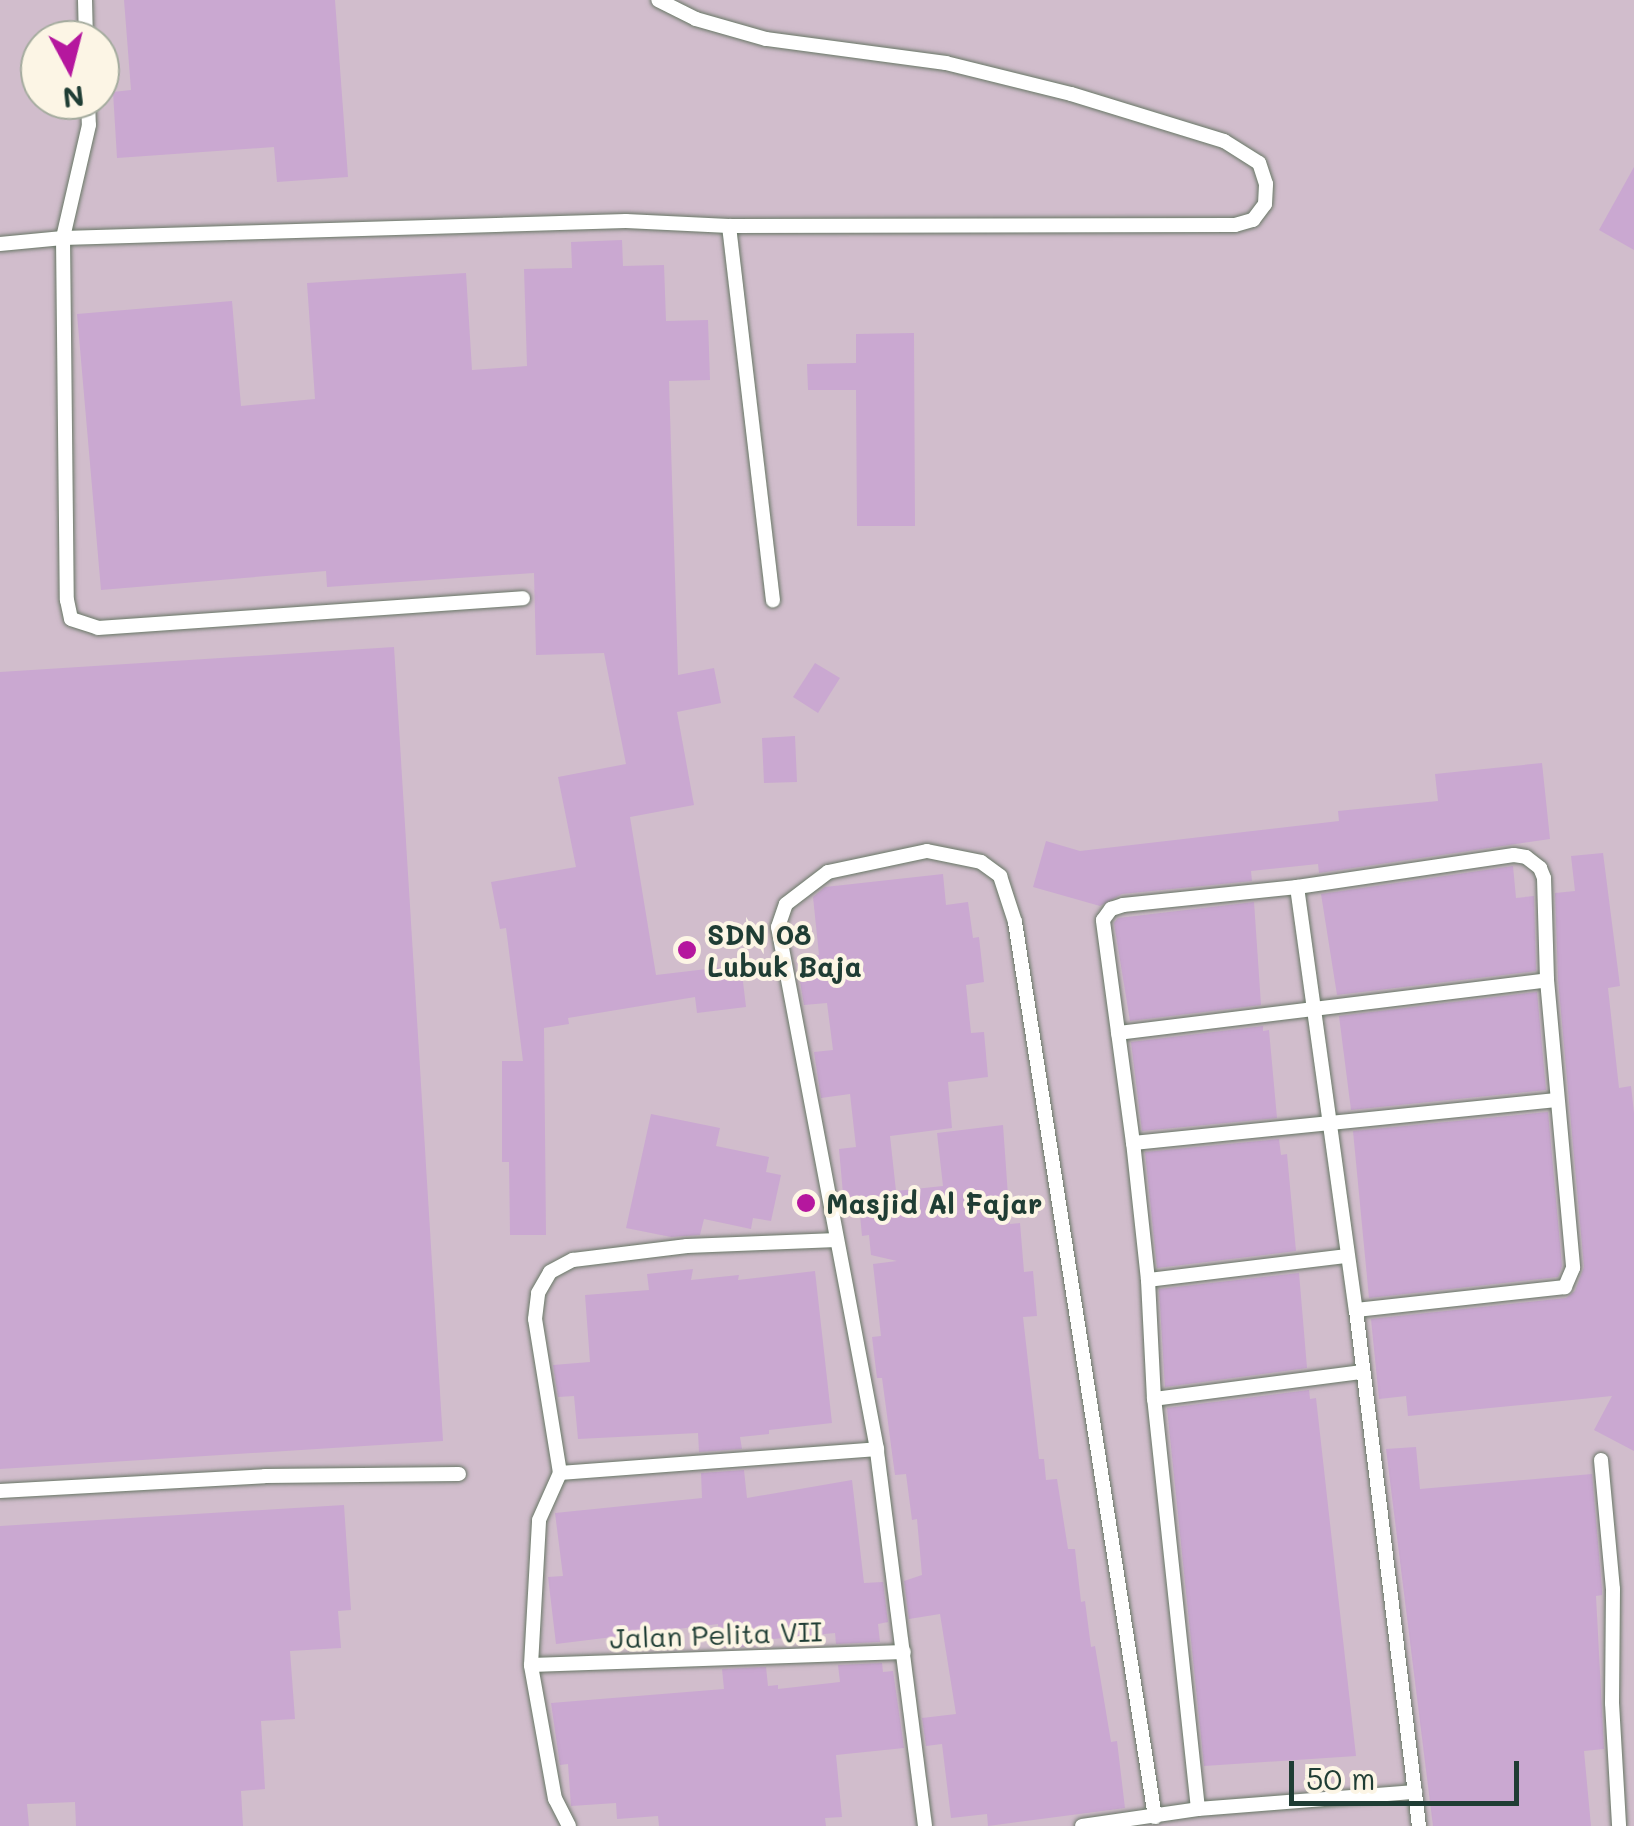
<!DOCTYPE html>
<html>
<head>
<meta charset="utf-8">
<style>
	body { margin:0 }
	#map { position:relative; width:1634px; height:1826px; overflow:hidden; background:#efe3c4; font-family:Mali,sans-serif }
	div>[style] { position:absolute }
	[style*='--x'] { left:calc(var(--x)*1px); top:calc(var(--y)*1px); width:calc(var(--w)*1px); rotate:calc(var(--a)*1deg) }
	.industrial>* { inset:0; background:#d1bdcc }
	.building>* { inset:0; background:#caa8d1 }
	.roads { filter:drop-shadow(0 0 2px #687766) drop-shadow(0 0 2px #687766) }
	.lane>* { height:14px; margin:-7px; padding:0 7px; transform-origin:7px; border-radius:7px; background:#fff }
	.dots>* { width:28px; height:28px; translate:-50% -50%; box-sizing:border-box; border:5px solid #fcf5e5; border-radius:50% }
	span { translate:-50% -50%; white-space:nowrap; text-align:center; line-height:1.15; -webkit-text-stroke:8px #fcf5e5; paint-order:stroke }
	.poi-label { font-size:28px; color:#1f3d34; font-weight:700 }
	.left { translate:0 -50%; text-align:left }
	.street-label { font-size:28px; color:#1f3d34 }
	.north { position:absolute; left:20px; top:20px; width:100px; height:100px; box-sizing:border-box; background:#fcf5e5; border:2px solid #a4ab9e; border-radius:50%; rotate:173deg; font-size:28px; font-weight:700; line-height:40px; text-align:center; color:#1f3d34 }
	.north::after { content:''; display:block; margin:auto; width:35px; height:45px; background:#b5179e; clip-path:polygon(50% 0,100% 100%,50% 72%,0 100%) }
	.scale { position:absolute; left:1289px; top:1761px; width:230px; height:45px; box-sizing:border-box; border:5px solid #1f3d34; border-top:0; padding-left:12px; font-size:30px; line-height:35px; white-space:nowrap; color:#1f3d34; -webkit-text-stroke:8px #fcf5e5; paint-order:stroke }
</style>
</head>
<body>
<div id="map">
	<div class="industrial">
		<i style="clip-path:polygon(evenodd,0 0,1634px 0,1634px 1826px,0 1826px,0 0,40px 40px,100px 40px,100px 100px,40px 100px,40px 40px)"></i>
	</div>
	<div class="building">
		<i style="clip-path:polygon(124px 0,335px 0,348px 177px,277px 182px,274px 147px,117px 158px,113px 92px,131px 90px)"></i>
		<i style="clip-path:polygon(1634px 167px,1634px 250px,1599px 230px)"></i>
		<i style="clip-path:polygon(622px 240px,623px 266px,664px 265px,666px 321px,708px 320px,710px 380px,669px 381px,678px 675px,714px 668px,721px 703px,677px 712px,694px 805px,630px 817px,656px 975px,741px 965px,746px 1007px,697px 1013px,695px 997px,568px 1018px,569px 1024px,544px 1028px,546px 1235px,510px 1235px,509px 1162px,502px 1162px,502px 1061px,523px 1061px,506px 928px,500px 929px,491px 882px,576px 867px,558px 777px,626px 764px,604px 653px,536px 655px,534px 573px,327px 587px,326px 571px,101px 590px,77px 314px,232px 301px,241px 406px,315px 399px,307px 283px,466px 273px,472px 370px,527px 366px,524px 269px,572px 268px,571px 242px)"></i>
		<i style="clip-path:polygon(914px 333px,915px 526px,857px 526px,856px 390px,808px 390px,807px 364px,856px 363px,856px 334px)"></i>
		<i style="clip-path:polygon(394px 647px,443px 1441px,0 1469px,0 672px)"></i>
		<i style="clip-path:polygon(815px 663px,840px 678px,818px 713px,793px 697px)"></i>
		<i style="clip-path:polygon(795px 736px,797px 782px,764px 783px,762px 738px)"></i>
		<i style="clip-path:polygon(1542px 763px,1550px 839px,1319px 873px,1318px 864px,1251px 871px,1252px 881px,1122px 894px,1100px 906px,1033px 887px,1046px 841px,1080px 851px,1339px 821px,1338px 811px,1438px 801px,1435px 774px)"></i>
		<i style="clip-path:polygon(1603px 853px,1620px 986px,1608px 988px,1619px 1088px,1631px 1086px,1634px 1113px,1634px 1451px,1594px 1430px,1612px 1396px,1408px 1416px,1406px 1396px,1379px 1399px,1371px 1319px,1566px 1298px,1575px 1291px,1584px 1267px,1558px 979px,1555px 893px,1575px 891px,1571px 856px)"></i>
		<i style="clip-path:polygon(1513px 866px,1516px 898px,1534px 896px,1536px 971px,1337px 995px,1321px 894px)"></i>
		<i style="clip-path:polygon(943px 874px,946px 905px,968px 902px,973px 938px,979px 937px,984px 982px,966px 985px,971px 1033px,984px 1032px,988px 1077px,948px 1082px,952px 1128px,890px 1136px,896px 1191px,943px 1186px,937px 1133px,1003px 1125px,1010px 1224px,1020px 1223px,1024px 1272px,1033px 1271px,1037px 1316px,1023px 1317px,1039px 1459px,1044px 1459px,1046px 1480px,1057px 1479px,1068px 1549px,1075px 1549px,1081px 1602px,1085px 1601px,1091px 1647px,1095px 1646px,1111px 1742px,1117px 1741px,1125px 1808px,988px 1826px,987px 1814px,951px 1818px,942px 1744px,926px 1746px,922px 1718px,956px 1714px,940px 1614px,909px 1619px,904px 1581px,922px 1575px,917px 1519px,912px 1520px,906px 1474px,895px 1475px,882px 1378px,877px 1378px,872px 1337px,881px 1336px,873px 1264px,897px 1261px,871px 1255px,869px 1235px,862px 1236px,860px 1215px,845px 1216px,839px 1149px,856px 1147px,850px 1094px,821px 1098px,814px 1052px,833px 1050px,827px 1003px,804px 1005px,796px 958px,819px 955px,813px 897px,825px 887px)"></i>
		<i style="clip-path:polygon(1254px 902px,1261px 1005px,1130px 1021px,1114px 923px,1118px 918px)"></i>
		<i style="clip-path:polygon(1537px 992px,1546px 1090px,1351px 1110px,1339px 1016px)"></i>
		<i style="clip-path:polygon(1263px 1026px,1263px 1031px,1269px 1030px,1277px 1118px,1142px 1131px,1131px 1042px)"></i>
		<i style="clip-path:polygon(1548px 1112px,1562px 1266px,1558px 1277px,1369px 1298px,1353px 1131px)"></i>
		<i style="clip-path:polygon(651px 1114px,720px 1128px,716px 1146px,769px 1157px,766px 1172px,781px 1175px,771px 1221px,753px 1218px,751px 1229px,704px 1219px,700px 1235px,671px 1237px,626px 1228px)"></i>
		<i style="clip-path:polygon(1279px 1139px,1281px 1155px,1287px 1154px,1296px 1251px,1157px 1268px,1145px 1152px)"></i>
		<i style="clip-path:polygon(693px 1269px,691px 1280px,739px 1275px,738px 1280px,815px 1271px,832px 1423px,769px 1430px,769px 1434px,740px 1437px,742px 1449px,699px 1452px,698px 1433px,578px 1439px,574px 1396px,558px 1397px,553px 1365px,590px 1362px,585px 1295px,649px 1290px,647px 1274px)"></i>
		<i style="clip-path:polygon(1299px 1273px,1307px 1368px,1165px 1387px,1159px 1289px)"></i>
		<i style="clip-path:polygon(1309px 1390px,1310px 1399px,1316px 1398px,1356px 1756px,1204px 1766px,1167px 1408px)"></i>
		<i style="clip-path:polygon(1416px 1447px,1420px 1489px,1592px 1474px,1602px 1589px,1602px 1595px,1596px 1596px,1604px 1749px,1584px 1751px,1591px 1826px,1433px 1826px,1386px 1449px)"></i>
		<i style="clip-path:polygon(744px 1470px,747px 1498px,852px 1480px,864px 1583px,883px 1582px,888px 1622px,878px 1624px,880px 1642px,836px 1644px,835px 1633px,763px 1640px,764px 1646px,720px 1648px,718px 1624px,556px 1644px,548px 1577px,563px 1576px,555px 1513px,702px 1498px,701px 1473px)"></i>
		<i style="clip-path:polygon(344px 1505px,351px 1610px,338px 1611px,341px 1648px,290px 1651px,295px 1719px,261px 1721px,265px 1789px,241px 1791px,243px 1826px,76px 1826px,75px 1802px,27px 1804px,29px 1826px,0 1826px,0 1526px)"></i>
		<i style="clip-path:polygon(882px 1663px,883px 1672px,893px 1671px,904px 1748px,836px 1755px,842px 1817px,825px 1818px,826px 1826px,659px 1826px,658px 1816px,617px 1819px,616px 1803px,571px 1806px,568px 1764px,560px 1765px,551px 1703px,724px 1689px,722px 1669px,766px 1667px,768px 1686px,778px 1685px,778px 1689px,840px 1682px,838px 1665px)"></i>
	</div>
	<div class="roads">
		<div class="lane">
			<i style="--x:85;--y:0;--w:40;--a:88.6"></i>
			<i style="--x:88;--y:100;--w:25;--a:88"></i>
			<i style="--x:89;--y:125;--w:116;--a:103"></i>
			<i style="--x:63;--y:238;--w:362;--a:89.4"></i>
			<i style="--x:67;--y:600;--w:19;--a:78"></i>
			<i style="--x:71;--y:619;--w:28;--a:18"></i>
			<i style="--x:98;--y:628;--w:426;--a:-4"></i>
			<i style="--x:729;--y:226;--w:377;--a:83.3"></i>
			<i style="--x:0;--y:244;--w:63;--a:-5.4"></i>
			<i style="--x:63;--y:238;--w:563;--a:-1.73"></i>
			<i style="--x:626;--y:221;--w:103;--a:2.8"></i>
			<i style="--x:729;--y:226;--w:506;--a:-0.11"></i>
			<i style="--x:1235;--y:225;--w:19;--a:-16"></i>
			<i style="--x:1253;--y:220;--w:20;--a:-53"></i>
			<i style="--x:1265;--y:204;--w:20;--a:-87"></i>
			<i style="--x:1266;--y:184;--w:22;--a:-108"></i>
			<i style="--x:1259;--y:163;--w:41;--a:-147.8"></i>
			<i style="--x:1224;--y:141;--w:160;--a:-162.9"></i>
			<i style="--x:1071;--y:94;--w:129;--a:-166.1"></i>
			<i style="--x:946;--y:63;--w:182;--a:-172.4"></i>
			<i style="--x:766;--y:39;--w:73;--a:-164.1"></i>
			<i style="--x:696;--y:19;--w:42;--a:-153.4"></i>
			<i style="--x:1297;--y:887;--w:427;--a:82.1"></i>
			<i style="--x:1356;--y:1310;--w:520;--a:83.04"></i>
			<i style="--x:1118;--y:1033;--w:432;--a:-7"></i>
			<i style="--x:1133;--y:1143;--w:426;--a:-5.8"></i>
			<i style="--x:1148;--y:1280;--w:200;--a:-6.9"></i>
			<i style="--x:1154;--y:1399;--w:211;--a:-7.4"></i>
			<i style="--x:1601;--y:1460;--w:130;--a:84.7"></i>
			<i style="--x:1613;--y:1589;--w:114;--a:90.5"></i>
			<i style="--x:1612;--y:1703;--w:123;--a:86.7"></i>
			<i style="--x:560;--y:1473;--w:156;--a:-99.2"></i>
			<i style="--x:535;--y:1319;--w:26;--a:-83"></i>
			<i style="--x:538;--y:1293;--w:24;--a:-60"></i>
			<i style="--x:550;--y:1272;--w:26;--a:-28"></i>
			<i style="--x:573;--y:1260;--w:115;--a:-7"></i>
			<i style="--x:687;--y:1246;--w:150;--a:-2.3"></i>
			<i style="--x:0;--y:1491;--w:265;--a:-3.2"></i>
			<i style="--x:265;--y:1476;--w:194;--a:-0.6"></i>
			<i style="--x:531;--y:1665;--w:373;--a:-2"></i>
			<i style="--x:1198;--y:1809;--w:412;--a:-96.1"></i>
			<i style="--x:1154;--y:1399;--w:119;--a:-92.9"></i>
			<i style="--x:1148;--y:1280;--w:138;--a:-96.2"></i>
			<i style="--x:1133;--y:1143;--w:225;--a:-97.7"></i>
			<i style="--x:1103;--y:920;--w:14;--a:-54"></i>
			<i style="--x:1111;--y:909;--w:13;--a:-18"></i>
			<i style="--x:1123;--y:905;--w:175;--a:-5.9"></i>
			<i style="--x:1297;--y:887;--w:219;--a:-8.4"></i>
			<i style="--x:1514;--y:855;--w:12;--a:9"></i>
			<i style="--x:1526;--y:857;--w:18;--a:38"></i>
			<i style="--x:1540;--y:868;--w:11;--a:68"></i>
			<i style="--x:1544;--y:878;--w:102;--a:88.3"></i>
			<i style="--x:1547;--y:980;--w:289;--a:84.8"></i>
			<i style="--x:1573;--y:1268;--w:21;--a:113"></i>
			<i style="--x:1565;--y:1287;--w:210;--a:173.7"></i>
			<i style="--x:569;--y:1826;--w:30;--a:-117"></i>
			<i style="--x:555;--y:1799;--w:136;--a:-100.2"></i>
			<i style="--x:531;--y:1665;--w:145;--a:-86.8"></i>
			<i style="--x:539;--y:1520;--w:51;--a:-65.9"></i>
			<i style="--x:560;--y:1473;--w:318;--a:-4.3"></i>
			<i style="--x:925;--y:1826;--w:380;--a:-97.3"></i>
			<i style="--x:877;--y:1449;--w:531;--a:-100.74"></i>
			<i style="--x:778;--y:927;--w:24;--a:-71"></i>
			<i style="--x:786;--y:904;--w:53;--a:-37.3"></i>
			<i style="--x:828;--y:872;--w:101;--a:-12"></i>
			<i style="--x:927;--y:851;--w:55;--a:11.5"></i>
			<i style="--x:981;--y:862;--w:24;--a:36"></i>
			<i style="--x:1000;--y:876;--w:48;--a:71.9"></i>
			<i style="--x:1015;--y:922;--w:906;--a:81.11"></i>
			<i style="--x:1082;--y:1826;--w:117;--a:-8.3"></i>
			<i style="--x:1198;--y:1809;--w:218;--a:-4.5"></i>
		</div>
	</div>
	<div class="dots">
		<i style="left:687px;top:950px;background:#b5179e"></i>
		<i style="left:806px;top:1203px;background:#b5179e"></i>
	</div>
	<div class="poi-label">
		<span class="left" style="left:707px;top:950px">SDN 08<br>Lubuk Baja</span>
		<span class="left" style="left:826px;top:1203px">Masjid Al Fajar</span>
	</div>
	<div class="street-label">
		<span style="left:716px;top:1634px;rotate:-2deg">Jalan Pelita VII</span>
	</div>
	<div class="north">N</div>
	<div class="scale">50 m</div>
</div>
</body>
</html>
